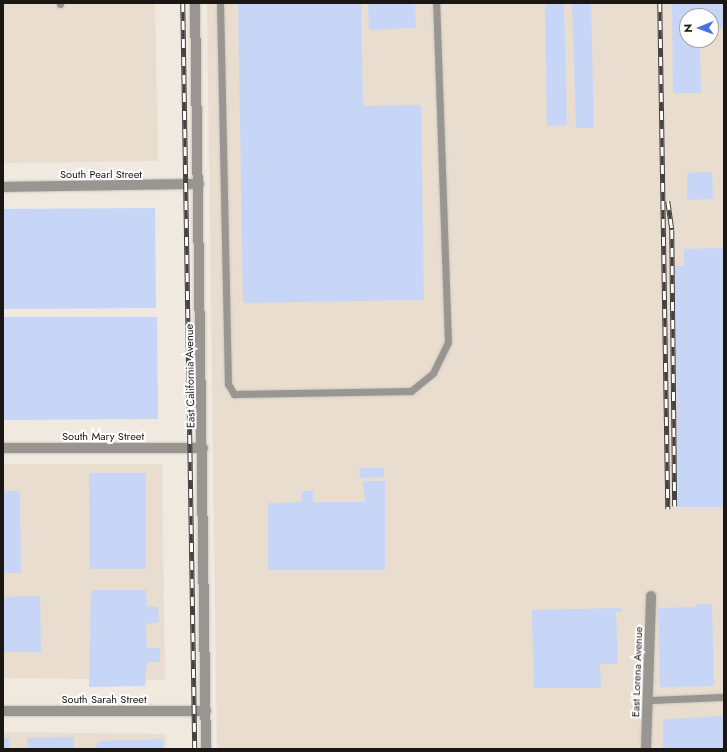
<!DOCTYPE html>
<html>
<head>
<meta charset="utf-8">
<style>
	body { margin:0 }
	#map { position:relative; width:727px; height:752px; overflow:hidden; background:#efe9e0; font-family:Jost,sans-serif }
	div>[style] { position:absolute }
	[style*='--x'] { left:calc(var(--x)*1px); top:calc(var(--y)*1px); width:calc(var(--w)*1px); rotate:calc(var(--a)*1deg) }
	.built>* { inset:0; background:#e9ddcf }
	.building>* { inset:0; background:#c7d6f6 }
	.roads { filter:drop-shadow(0 0 1px #cdc7bf) drop-shadow(0 0 1px #cdc7bf) }
	.lane>* { height:7px; margin:-3.5px; padding:0 3.5px; transform-origin:3.5px; border-radius:3.5px; background:#999692 }
	.street>* { height:10px; margin:-5px; padding:0 5px; transform-origin:5px; border-radius:5px; background:#999692 }
	.rail>* { height:4.5px; margin-top:-2.25px; transform-origin:0; background:repeating-linear-gradient(90deg,#fff 0 9px,#45413e 0 18px); box-sizing:border-box; border-block:1px solid #45413e }
	span { translate:-50% -50%; white-space:nowrap; text-align:center; line-height:1.15; -webkit-text-stroke:4px #fff; paint-order:stroke }
	.street-label { font-size:11px; color:#191614 }
	.frame { position:absolute; inset:0; border:4px solid #191614; pointer-events:none }
	.north { position:absolute; left:679px; top:8px; width:40px; height:40px; box-sizing:border-box; background:#fff; border:1px solid #a3a2a1; border-radius:50%; rotate:269deg; font-size:11px; font-weight:700; line-height:16px; text-align:center; color:#191614 }
	.north::after { content:''; display:block; margin:auto; width:14px; height:18px; background:#4871e4; clip-path:polygon(50% 0,100% 100%,50% 72%,0 100%) }
</style>
</head>
<body>
<div id="map">
	<div class="built">
		<i style="clip-path:polygon(3px 3px,155px 3px,158px 161px,3px 163px)"></i>
		<i style="clip-path:polygon(evenodd,207px 3px,724px 3px,724px 749px,217px 749px,207px 3px,687px 16px,711px 16px,711px 40px,687px 40px,687px 16px)"></i>
		<i style="clip-path:polygon(3px 464px,162px 464px,165px 680px,3px 678px)"></i>
		<i style="clip-path:polygon(3px 732px,166px 734px,166px 749px,3px 749px)"></i>
	</div>
	<div class="building">
		<i style="clip-path:polygon(238px 3px,361px 3px,363px 106px,421px 105px,424px 300px,243px 303px)"></i>
		<i style="clip-path:polygon(368px 3px,415px 3px,416px 28px,369px 30px)"></i>
		<i style="clip-path:polygon(545px 3px,564px 3px,567px 125px,547px 126px)"></i>
		<i style="clip-path:polygon(572px 3px,591px 3px,594px 128px,576px 128px)"></i>
		<i style="clip-path:polygon(672px 3px,724px 3px,724px 28px,711px 29px,711px 16px,687px 16px,687px 40px,700px 40px,701px 93px,673px 93px)"></i>
		<i style="clip-path:polygon(712px 172px,713px 199px,687px 200px,687px 173px)"></i>
		<i style="clip-path:polygon(155px 208px,156px 308px,3px 309px,3px 209px)"></i>
		<i style="clip-path:polygon(724px 248px,724px 507px,678px 507px,675px 266px,684px 266px,684px 249px)"></i>
		<i style="clip-path:polygon(3px 317px,157px 317px,158px 419px,3px 420px)"></i>
		<i style="clip-path:polygon(359px 468px,384px 468px,384px 477px,360px 478px)"></i>
		<i style="clip-path:polygon(89px 473px,146px 473px,146px 569px,90px 569px)"></i>
		<i style="clip-path:polygon(363px 481px,385px 481px,385px 570px,268px 570px,268px 503px,302px 502px,302px 491px,313px 491px,313px 502px,365px 502px)"></i>
		<i style="clip-path:polygon(3px 491px,20px 491px,21px 573px,3px 573px)"></i>
		<i style="clip-path:polygon(91px 590px,146px 590px,147px 606px,158px 607px,159px 622px,146px 624px,147px 648px,160px 648px,160px 662px,147px 662px,145px 686px,89px 687px)"></i>
		<i style="clip-path:polygon(40px 596px,41px 652px,3px 652px,3px 597px)"></i>
		<i style="clip-path:polygon(697px 604px,712px 604px,714px 686px,660px 687px,658px 608px,696px 607px)"></i>
		<i style="clip-path:polygon(621px 608px,621px 612px,616px 612px,618px 664px,600px 664px,601px 688px,534px 688px,532px 610px)"></i>
		<i style="clip-path:polygon(724px 716px,724px 749px,663px 749px,663px 719px)"></i>
		<i style="clip-path:polygon(74px 737px,74px 749px,28px 749px,27px 738px)"></i>
		<i style="clip-path:polygon(3px 738px,9px 738px,9px 749px,3px 749px)"></i>
		<i style="clip-path:polygon(163px 739px,163px 749px,94px 749px,99px 741px)"></i>
	</div>
	<div class="roads">
		<div class="lane">
			<i style="--x:60;--y:3;--w:1;--a:90"></i>
			<i style="--x:220;--y:3;--w:381;--a:88.8"></i>
			<i style="--x:228;--y:384;--w:12;--a:59"></i>
			<i style="--x:234;--y:394;--w:177;--a:-1"></i>
			<i style="--x:411;--y:391;--w:28;--a:-39"></i>
			<i style="--x:433;--y:373;--w:34;--a:-64"></i>
			<i style="--x:448;--y:342;--w:339;--a:-92"></i>
			<i style="--x:649;--y:700;--w:75;--a:-2.3"></i>
		</div>
		<div class="street">
			<i style="--x:195;--y:3;--w:746;--a:89.16"></i>
			<i style="--x:3;--y:187;--w:196;--a:-0.9"></i>
			<i style="--x:3;--y:448;--w:200;--a:0"></i>
			<i style="--x:3;--y:711;--w:203;--a:0"></i>
			<i style="--x:646;--y:749;--w:153;--a:-88.1"></i>
		</div>
	</div>
	<div class="rail">
		<i style="--x:183;--y:3;--w:746;--a:89.08"></i>
		<i style="--x:660;--y:3;--w:506;--a:89.09"></i>
		<i style="--x:668;--y:201;--w:29;--a:82"></i>
		<i style="--x:672;--y:230;--w:276;--a:89.4"></i>
	</div>
	<div class="street-label">
		<span style="left:101px;top:174px">South Pearl Street</span>
		<span style="left:190px;top:376px;rotate:-91deg">East California Avenue</span>
		<span style="left:103px;top:436px">South Mary Street</span>
		<span style="left:637px;top:672px;rotate:-88deg">East Lorena Avenue</span>
		<span style="left:104px;top:699px">South Sarah Street</span>
	</div>
	<div class="frame"></div>
	<div class="north">N</div>
</div>
</body>
</html>
